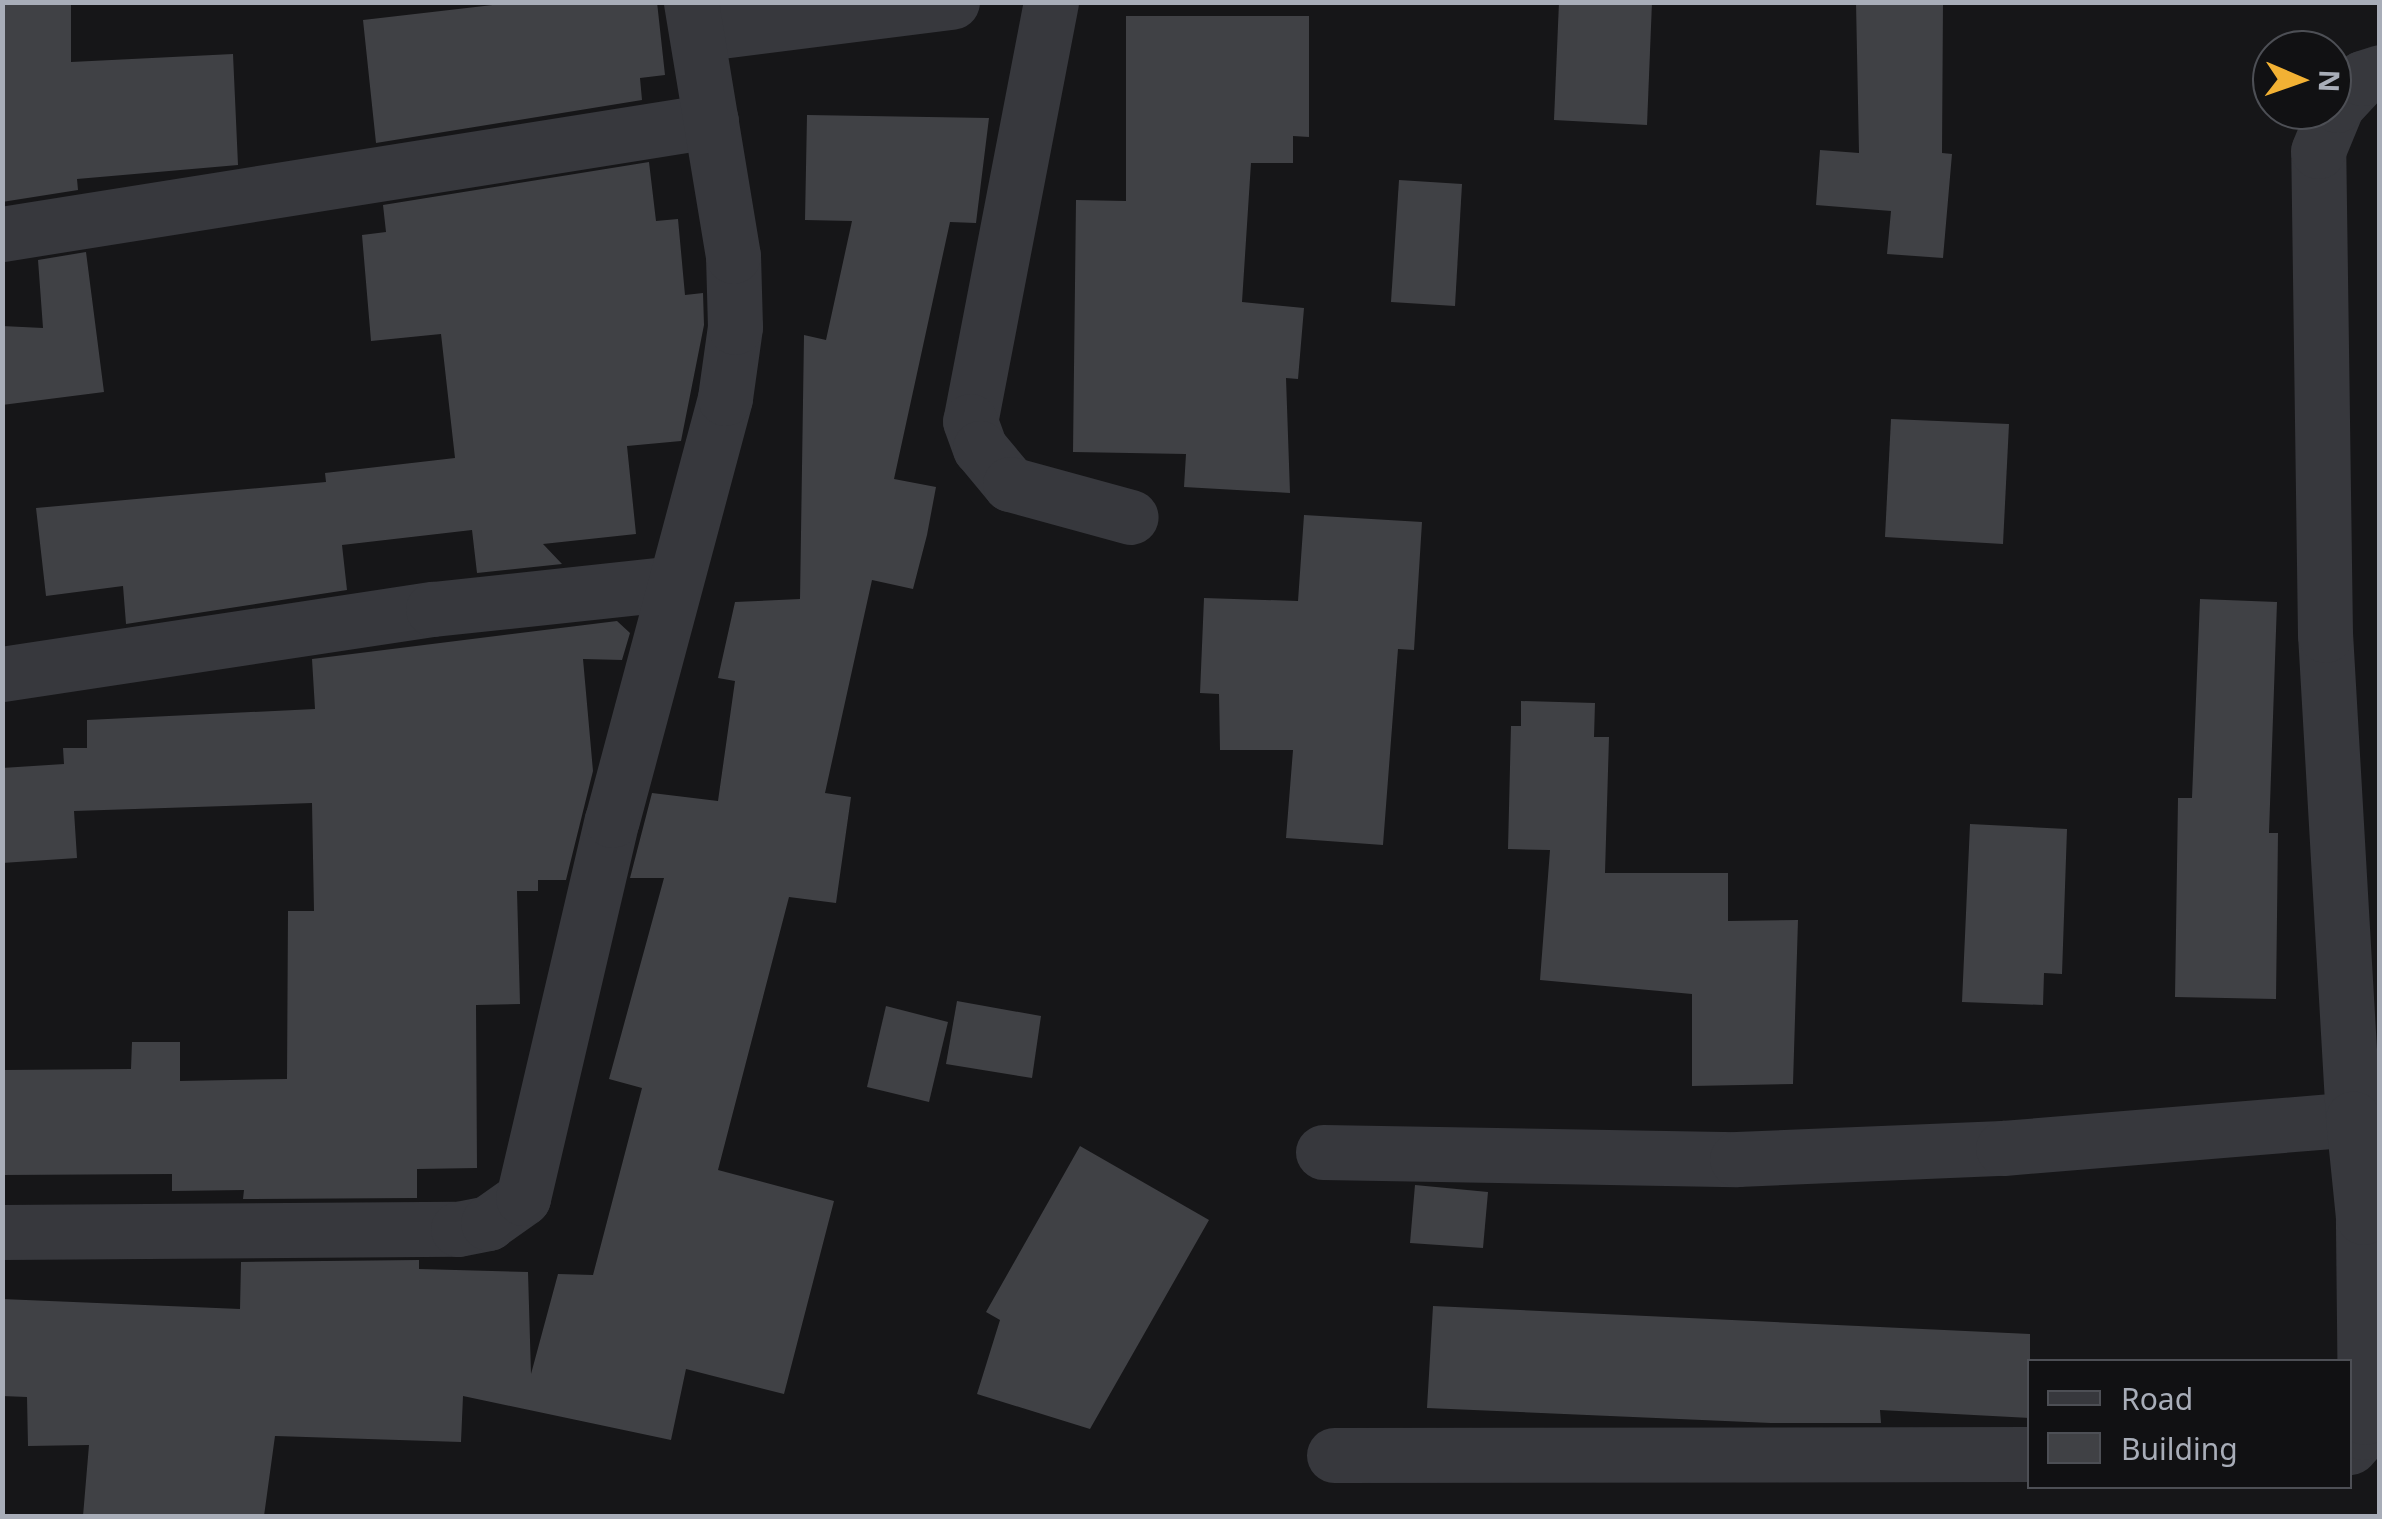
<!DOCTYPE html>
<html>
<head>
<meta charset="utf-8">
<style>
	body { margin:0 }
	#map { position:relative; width:2382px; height:1519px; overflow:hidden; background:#161618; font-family:"Noto Sans",sans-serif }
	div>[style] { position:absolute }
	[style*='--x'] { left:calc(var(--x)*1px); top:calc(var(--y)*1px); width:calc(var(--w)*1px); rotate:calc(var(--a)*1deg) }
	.building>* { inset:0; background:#404145 }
	.minor>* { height:55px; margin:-27.5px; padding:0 27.5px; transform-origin:27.5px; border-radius:27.5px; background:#37383d }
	span { translate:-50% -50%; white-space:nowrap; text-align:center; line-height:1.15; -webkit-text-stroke:8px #111113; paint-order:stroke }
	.frame { position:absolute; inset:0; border:5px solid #a8adb8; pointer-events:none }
	.legend { position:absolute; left:2027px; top:1359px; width:325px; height:130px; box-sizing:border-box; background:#111113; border:2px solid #4d4f55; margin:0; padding:12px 18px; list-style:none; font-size:30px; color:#a8adb8 }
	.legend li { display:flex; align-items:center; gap:20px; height:50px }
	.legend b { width:50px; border:2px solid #4d4f55 }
	.north { position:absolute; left:2252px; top:30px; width:100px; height:100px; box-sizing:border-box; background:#111113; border:2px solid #4d4f55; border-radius:50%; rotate:92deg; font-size:28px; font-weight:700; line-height:40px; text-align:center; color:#a8adb8 }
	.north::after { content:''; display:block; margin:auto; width:35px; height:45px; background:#f2b134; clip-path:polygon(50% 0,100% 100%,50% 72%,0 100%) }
</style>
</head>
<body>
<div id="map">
	<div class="building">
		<i style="clip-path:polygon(2px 2px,71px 2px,71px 62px,233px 54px,238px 165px,77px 179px,78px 190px,2px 202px)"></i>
		<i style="clip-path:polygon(518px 2px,657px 2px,665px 75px,640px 78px,642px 100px,376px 143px,363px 20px)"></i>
		<i style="clip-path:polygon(1559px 2px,1652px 2px,1647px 125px,1554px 120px)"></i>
		<i style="clip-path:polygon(1856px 2px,1943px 2px,1942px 153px,1952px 154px,1943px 258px,1887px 254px,1891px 211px,1816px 205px,1820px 150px,1859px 153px)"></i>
		<i style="clip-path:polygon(1126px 16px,1309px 16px,1309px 137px,1293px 136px,1293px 163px,1251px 163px,1242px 302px,1304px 308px,1298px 379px,1286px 378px,1290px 493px,1184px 487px,1186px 454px,1073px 452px,1076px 200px,1126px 201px)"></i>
		<i style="clip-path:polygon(807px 115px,989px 118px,976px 223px,950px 222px,894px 479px,936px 487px,927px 535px,913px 589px,872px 580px,825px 793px,851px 797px,836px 903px,789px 897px,718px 1170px,834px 1201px,784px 1394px,686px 1369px,671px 1440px,463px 1396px,461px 1442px,275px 1436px,264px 1516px,83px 1516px,89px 1445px,28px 1446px,27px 1397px,2px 1396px,2px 1299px,240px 1309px,241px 1262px,419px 1260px,419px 1269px,528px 1272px,531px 1374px,558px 1274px,593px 1275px,642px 1088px,609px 1079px,664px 878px,630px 878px,652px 793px,718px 801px,735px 681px,718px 678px,735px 602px,800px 599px,804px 335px,826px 340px,852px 221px,805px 220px)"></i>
		<i style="clip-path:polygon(649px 162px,656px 221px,678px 219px,685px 295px,703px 293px,704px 325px,681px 441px,627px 446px,636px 534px,543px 544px,562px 564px,477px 573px,472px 530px,342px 545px,347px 590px,126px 624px,123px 586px,46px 596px,36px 508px,326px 482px,325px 473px,455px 458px,441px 334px,371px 341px,362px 235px,386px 232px,383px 205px)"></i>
		<i style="clip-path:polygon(1399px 180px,1462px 184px,1455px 306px,1391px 302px)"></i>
		<i style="clip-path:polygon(86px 252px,104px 392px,2px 405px,2px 326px,43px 328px,38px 260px)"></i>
		<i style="clip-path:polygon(1891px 419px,2009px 424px,2003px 544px,1885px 537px)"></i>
		<i style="clip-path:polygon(1304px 515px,1422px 522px,1414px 650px,1398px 649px,1383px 845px,1286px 838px,1293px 750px,1220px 750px,1219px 694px,1200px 693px,1204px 598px,1298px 601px)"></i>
		<i style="clip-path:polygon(2200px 599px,2277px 602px,2269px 833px,2278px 833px,2276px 999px,2175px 997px,2178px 798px,2192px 798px)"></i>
		<i style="clip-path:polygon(617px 621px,630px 633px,622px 660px,583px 659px,593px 771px,566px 880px,538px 880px,538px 891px,517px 891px,520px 1004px,476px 1005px,477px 1168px,417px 1169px,417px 1198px,243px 1199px,244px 1190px,172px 1191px,172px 1174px,2px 1175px,2px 1070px,131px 1069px,132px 1042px,180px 1042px,180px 1081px,287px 1079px,288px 911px,314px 911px,312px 803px,74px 811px,77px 858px,2px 863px,2px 768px,64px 764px,63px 748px,87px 748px,87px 720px,315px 709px,312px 659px)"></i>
		<i style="clip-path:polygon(1521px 701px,1595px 703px,1594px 737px,1609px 737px,1605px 873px,1728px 873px,1728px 921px,1798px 920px,1793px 1084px,1692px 1086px,1692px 994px,1540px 980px,1550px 850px,1508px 849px,1511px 726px,1521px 726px)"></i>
		<i style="clip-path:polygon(1970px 824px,2067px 829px,2062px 974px,2044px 973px,2043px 1005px,1962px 1002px)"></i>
		<i style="clip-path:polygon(957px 1001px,1041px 1016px,1032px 1078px,946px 1064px)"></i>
		<i style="clip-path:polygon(886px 1006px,948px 1022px,929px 1102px,867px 1087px)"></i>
		<i style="clip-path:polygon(1080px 1146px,1209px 1220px,1090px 1429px,977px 1394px,1000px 1320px,986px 1312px)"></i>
		<i style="clip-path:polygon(1415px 1185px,1488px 1192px,1483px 1248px,1410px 1243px)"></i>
		<i style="clip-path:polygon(1433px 1306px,2030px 1334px,2030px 1418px,1880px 1410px,1881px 1423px,1771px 1423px,1427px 1408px)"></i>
	</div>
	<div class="minor">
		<i style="--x:1051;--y:2;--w:427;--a:100.9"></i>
		<i style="--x:970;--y:421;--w:29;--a:70"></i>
		<i style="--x:980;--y:448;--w:47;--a:50.2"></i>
		<i style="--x:1010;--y:484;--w:125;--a:15.3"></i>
		<i style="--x:697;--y:34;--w:257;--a:-7.2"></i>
		<i style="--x:2;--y:234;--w:718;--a:-9.06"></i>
		<i style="--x:2;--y:674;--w:436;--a:-8.6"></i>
		<i style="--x:433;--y:609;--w:243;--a:-6.1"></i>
		<i style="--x:1323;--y:1152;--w:414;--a:1"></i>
		<i style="--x:1737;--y:1159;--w:266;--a:-2.4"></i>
		<i style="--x:2003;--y:1148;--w:351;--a:-4.7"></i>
		<i style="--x:2353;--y:1119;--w:485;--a:-93.3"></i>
		<i style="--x:2325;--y:635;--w:484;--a:-90.8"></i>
		<i style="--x:2318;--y:151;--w:50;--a:-67.6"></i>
		<i style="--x:2337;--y:105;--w:37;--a:-47"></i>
		<i style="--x:2362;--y:78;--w:19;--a:-18"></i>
		<i style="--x:2;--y:1232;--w:456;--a:-0.4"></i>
		<i style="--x:458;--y:1229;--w:31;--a:-11"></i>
		<i style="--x:488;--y:1223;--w:43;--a:-35.5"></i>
		<i style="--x:523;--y:1198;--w:388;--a:-76.8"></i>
		<i style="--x:612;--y:820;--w:437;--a:-75"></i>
		<i style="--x:725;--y:398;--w:72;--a:-82"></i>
		<i style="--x:735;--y:327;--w:71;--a:-91.6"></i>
		<i style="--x:733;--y:256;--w:257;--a:-99.4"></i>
		<i style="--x:2350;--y:1447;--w:20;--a:-49"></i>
		<i style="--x:2363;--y:1432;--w:15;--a:-82"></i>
		<i style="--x:2365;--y:1417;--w:200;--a:-90.6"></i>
		<i style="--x:2363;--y:1217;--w:99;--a:-95.8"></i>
		<i style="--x:1334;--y:1455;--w:696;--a:-0.08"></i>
	</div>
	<div class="frame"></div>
	<ul class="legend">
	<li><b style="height:12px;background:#37383d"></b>Road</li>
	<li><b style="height:28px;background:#404145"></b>Building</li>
	</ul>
	<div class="north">N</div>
</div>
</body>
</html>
